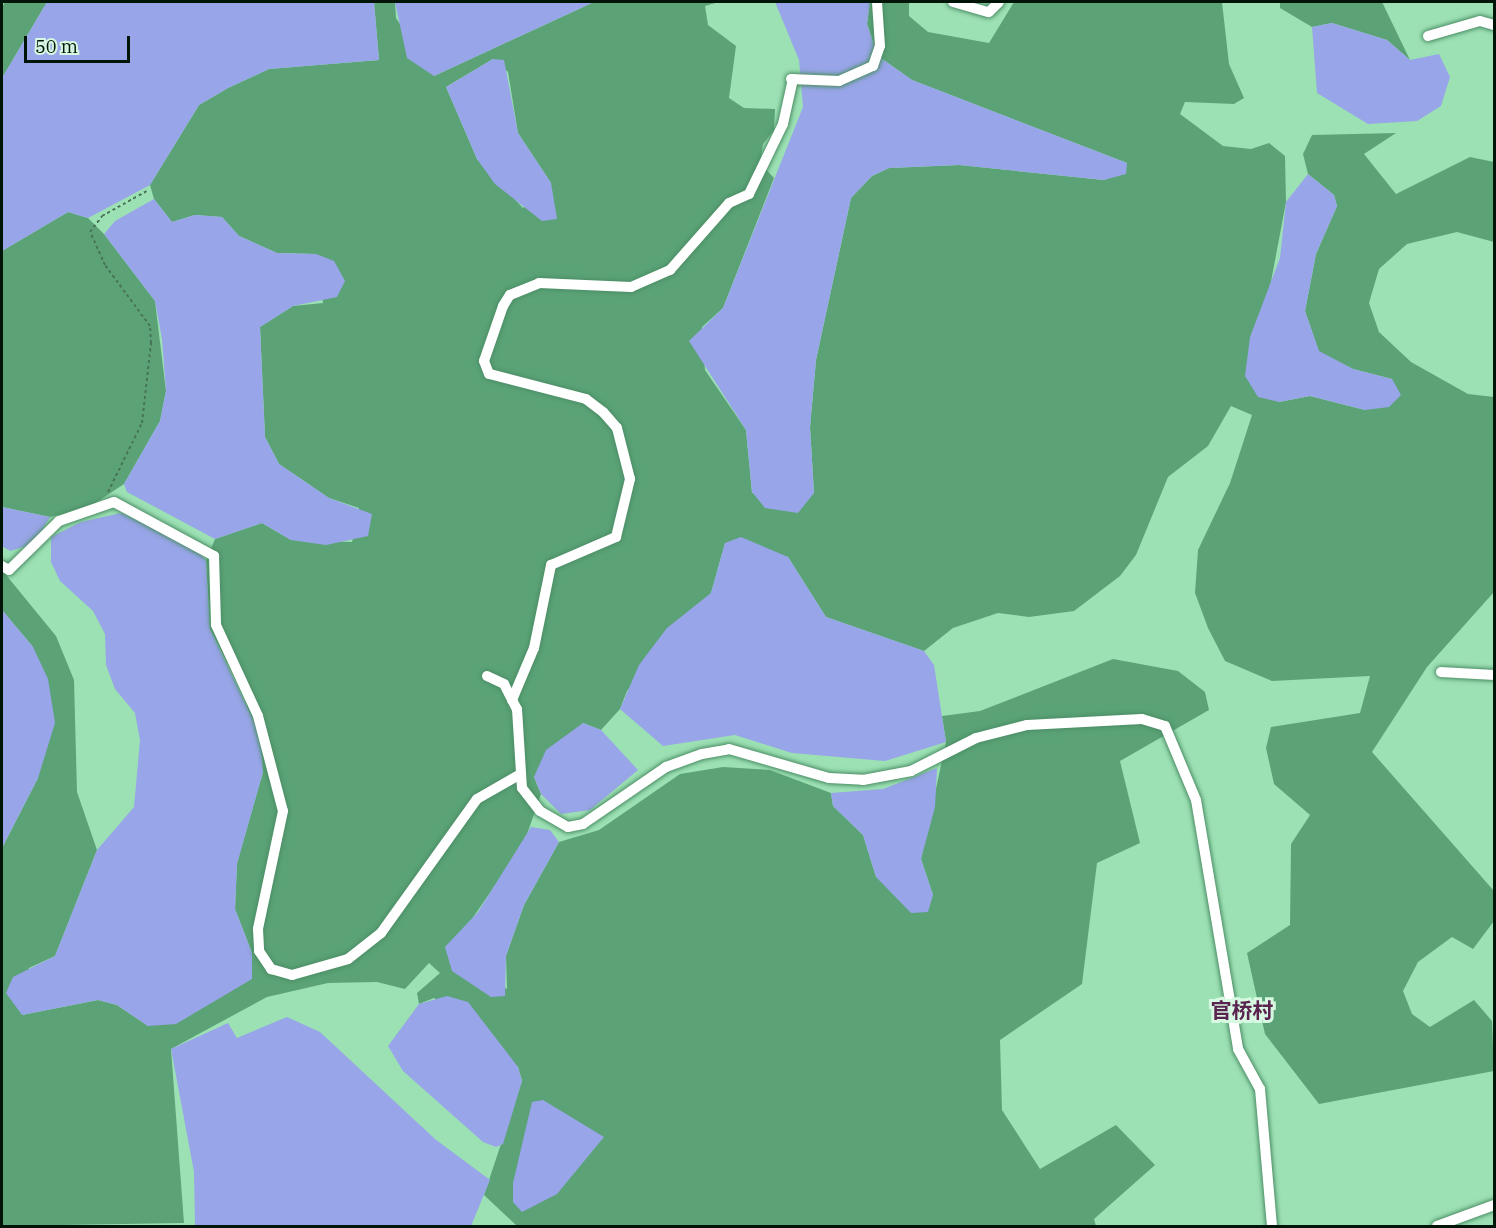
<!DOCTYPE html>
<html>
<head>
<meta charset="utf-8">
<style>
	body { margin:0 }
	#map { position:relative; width:1496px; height:1228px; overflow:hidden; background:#9ce1b4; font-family:"IBM Plex Serif","Noto Sans SC",serif }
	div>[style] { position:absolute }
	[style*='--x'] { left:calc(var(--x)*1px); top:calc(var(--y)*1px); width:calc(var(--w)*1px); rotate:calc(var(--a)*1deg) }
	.forest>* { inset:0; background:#5ba377 }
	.water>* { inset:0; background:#98a5e8 }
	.path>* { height:2px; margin-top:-1px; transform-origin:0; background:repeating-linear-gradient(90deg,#487356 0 3px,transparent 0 6px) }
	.roads { filter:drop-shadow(0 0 2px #4c8e66) drop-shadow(0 0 2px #4c8e66) }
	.street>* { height:10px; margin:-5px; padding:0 5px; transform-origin:5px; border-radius:5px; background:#fff }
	span { translate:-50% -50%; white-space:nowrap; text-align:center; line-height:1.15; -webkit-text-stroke:6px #d7f9e2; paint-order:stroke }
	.quarter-label { font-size:21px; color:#5a234f; font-weight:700 }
	.frame { position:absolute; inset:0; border:3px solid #001507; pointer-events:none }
	.scale { position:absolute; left:24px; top:36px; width:106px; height:27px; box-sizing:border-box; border:3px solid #001507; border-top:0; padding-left:8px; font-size:18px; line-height:21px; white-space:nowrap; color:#001507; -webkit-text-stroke:4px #d7f9e2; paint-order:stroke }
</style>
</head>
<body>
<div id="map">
	<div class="forest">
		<i style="clip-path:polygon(5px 2px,47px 2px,2px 78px,2px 7px)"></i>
		<i style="clip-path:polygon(evenodd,374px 2px,395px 2px,396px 18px,434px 76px,594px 2px,719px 2px,705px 6px,708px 25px,736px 46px,729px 98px,744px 108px,775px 109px,774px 130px,763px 144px,760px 163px,774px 178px,723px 308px,702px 327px,705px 370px,746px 430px,752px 493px,814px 493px,810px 427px,816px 360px,851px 198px,872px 176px,889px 168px,959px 165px,1104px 180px,1127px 163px,912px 80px,878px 56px,867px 24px,870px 2px,909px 2px,909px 16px,928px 32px,989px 43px,1014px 2px,1222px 2px,1229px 64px,1244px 98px,1234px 104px,1185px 102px,1180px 114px,1223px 146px,1251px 149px,1269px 143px,1285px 156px,1286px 202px,1270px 287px,1279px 402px,1310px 396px,1365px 410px,1392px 379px,1353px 369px,1319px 352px,1305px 311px,1316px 254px,1337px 206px,1334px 195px,1308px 174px,1303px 154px,1312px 135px,1396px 133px,1364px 154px,1396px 194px,1470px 157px,1494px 162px,1494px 242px,1457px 232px,1407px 244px,1379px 269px,1369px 303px,1379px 332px,1411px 362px,1468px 394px,1494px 397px,1494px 592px,1427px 667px,1372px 752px,1494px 891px,1494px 921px,1473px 949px,1452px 937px,1418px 962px,1403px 991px,1412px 1014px,1430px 1027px,1474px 1000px,1492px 1021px,1494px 1071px,1319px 1104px,1265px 1034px,1247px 953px,1290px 925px,1291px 844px,1310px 815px,1274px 784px,1266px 748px,1271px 727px,1360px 713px,1370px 676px,1272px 681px,1225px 661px,1208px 628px,1195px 593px,1198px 550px,1230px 483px,1252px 415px,1231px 406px,1208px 446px,1168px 477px,1136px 555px,1120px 576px,1074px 611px,1029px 617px,998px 613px,953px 628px,924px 651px,826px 617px,788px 557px,725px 543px,711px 593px,627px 691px,620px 709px,601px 730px,583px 723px,534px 777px,541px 794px,524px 843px,461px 935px,445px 947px,507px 989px,506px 956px,524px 905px,559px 842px,599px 830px,680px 774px,723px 767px,770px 770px,831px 793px,833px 806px,863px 835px,876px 877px,933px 895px,921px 859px,946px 742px,942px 716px,980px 711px,1113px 659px,1178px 671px,1205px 692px,1209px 710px,1120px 761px,1140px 843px,1097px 863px,1082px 984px,1000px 1040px,1002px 1110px,1040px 1169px,1116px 1125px,1155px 1165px,1094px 1219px,1096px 1226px,517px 1226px,484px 1195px,522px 1081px,518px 1067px,434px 998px,419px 1004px,417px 993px,440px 973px,429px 963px,405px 989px,377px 982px,328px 983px,267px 997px,171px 1049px,184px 1223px,2px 1226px,2px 848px,38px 778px,33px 647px,2px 610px,2px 570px,56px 636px,74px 680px,77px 792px,97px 850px,55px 956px,29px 968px,22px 1015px,98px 1000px,117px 1005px,148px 1026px,252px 953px,235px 909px,237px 863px,263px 772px,245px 698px,210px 629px,206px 561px,215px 539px,262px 523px,291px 540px,352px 542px,359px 508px,329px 498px,279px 464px,265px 437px,260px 327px,293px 306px,323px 303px,316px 254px,277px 253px,239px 236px,222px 217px,195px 215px,172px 222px,154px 199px,150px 185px,199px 105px,228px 88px,269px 69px,379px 60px,374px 2px,493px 59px,508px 72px,518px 133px,551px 183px,523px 208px,477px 159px,446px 87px,493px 59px)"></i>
		<i style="clip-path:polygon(1280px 2px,1382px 2px,1410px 60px,1387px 40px,1332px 23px,1312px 27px,1280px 8px)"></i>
		<i style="clip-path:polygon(68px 212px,88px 218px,104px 234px,155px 301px,166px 391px,160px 421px,124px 484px,88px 508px,50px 517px,2px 507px,2px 251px)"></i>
	</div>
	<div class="water">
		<i style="clip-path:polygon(47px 2px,374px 2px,379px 60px,269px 69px,228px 88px,199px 105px,150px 185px,88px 218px,68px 212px,2px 251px,2px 78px)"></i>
		<i style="clip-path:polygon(395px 2px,594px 2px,434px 76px,407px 58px)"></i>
		<i style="clip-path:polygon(775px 2px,870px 2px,867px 24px,878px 56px,912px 80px,1127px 163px,1126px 174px,1104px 180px,959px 165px,889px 168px,872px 176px,851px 198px,816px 360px,810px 427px,814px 493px,798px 513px,765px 508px,752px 492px,746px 430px,689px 341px,723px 308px,803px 107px,799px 60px)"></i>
		<i style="clip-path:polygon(1332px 23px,1387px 40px,1410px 60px,1439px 54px,1450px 77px,1441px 106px,1417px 121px,1368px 124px,1317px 93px,1312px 27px)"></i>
		<i style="clip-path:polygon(493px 59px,504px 60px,518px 133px,551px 183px,557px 219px,542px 221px,495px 184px,477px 159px,446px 87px)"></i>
		<i style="clip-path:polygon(1308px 174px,1334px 195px,1337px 206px,1316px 254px,1305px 311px,1319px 351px,1353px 369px,1392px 379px,1401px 395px,1389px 407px,1365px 410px,1310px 396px,1279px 402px,1258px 397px,1245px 376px,1250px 337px,1280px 258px,1286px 202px)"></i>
		<i style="clip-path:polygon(154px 199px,172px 222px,195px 215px,222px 217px,239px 236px,277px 253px,316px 254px,334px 261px,345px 281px,337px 297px,293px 306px,260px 327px,265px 437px,279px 464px,329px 498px,372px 514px,368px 536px,326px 545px,291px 540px,262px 523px,215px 539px,127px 492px,124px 484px,160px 421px,166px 391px,162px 339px,155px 301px,104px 234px,115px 221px)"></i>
		<i style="clip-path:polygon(2px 507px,50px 517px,33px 544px,10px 551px,2px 546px)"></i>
		<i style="clip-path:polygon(121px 513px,197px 548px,206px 561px,210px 629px,260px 734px,263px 772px,237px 864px,235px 909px,252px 953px,252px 979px,176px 1024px,148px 1026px,117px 1005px,98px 1000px,22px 1015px,6px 993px,13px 977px,55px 956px,97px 850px,134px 807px,140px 740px,135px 713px,115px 689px,106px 665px,105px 634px,93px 611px,60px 581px,51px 562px,51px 537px,81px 522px)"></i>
		<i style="clip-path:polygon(741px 537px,788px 557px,826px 617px,924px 651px,934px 665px,946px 742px,885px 761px,792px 753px,735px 735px,663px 746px,620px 709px,639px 665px,667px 628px,711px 593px,725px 543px)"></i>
		<i style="clip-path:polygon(2px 610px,33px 647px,48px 679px,55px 723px,38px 778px,2px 848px)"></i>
		<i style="clip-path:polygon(583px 723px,601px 730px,638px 770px,590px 810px,561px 814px,541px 794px,534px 777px,546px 750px)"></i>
		<i style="clip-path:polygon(937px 768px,935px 807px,921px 859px,933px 895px,928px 912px,911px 913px,876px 877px,863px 835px,833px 806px,831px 793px,883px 789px)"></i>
		<i style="clip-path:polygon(531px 827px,550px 830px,559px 842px,524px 905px,506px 956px,505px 996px,491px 997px,452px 971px,445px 947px,478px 912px)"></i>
		<i style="clip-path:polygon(447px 996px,468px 1002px,518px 1067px,522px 1081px,503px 1144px,496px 1147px,483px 1142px,403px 1071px,388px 1046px,419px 1004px)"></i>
		<i style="clip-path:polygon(287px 1017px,320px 1032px,435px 1139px,490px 1180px,471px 1226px,195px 1226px,194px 1172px,171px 1049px,228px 1023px,237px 1038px)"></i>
		<i style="clip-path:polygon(543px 1100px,604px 1137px,557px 1194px,522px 1212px,513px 1202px,513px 1183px,532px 1102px)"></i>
	</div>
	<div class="path">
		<i style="--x:108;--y:492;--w:77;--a:-63.8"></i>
		<i style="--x:142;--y:423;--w:81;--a:-83.6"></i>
		<i style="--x:151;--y:343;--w:17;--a:-93"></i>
		<i style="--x:150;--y:326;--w:76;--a:-126.4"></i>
		<i style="--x:105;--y:265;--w:36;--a:-114"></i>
		<i style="--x:90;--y:232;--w:20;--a:-53"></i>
		<i style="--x:102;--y:216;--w:51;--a:-29.1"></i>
	</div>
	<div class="roads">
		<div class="street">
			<i style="--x:953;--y:2;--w:37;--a:16"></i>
			<i style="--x:989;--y:12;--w:14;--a:-45"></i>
			<i style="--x:1428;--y:36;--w:54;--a:-16.1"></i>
			<i style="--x:1480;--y:21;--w:15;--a:16"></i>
			<i style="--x:791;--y:79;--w:48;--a:2.4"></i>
			<i style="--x:839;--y:81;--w:37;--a:-24"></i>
			<i style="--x:873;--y:66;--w:21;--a:-71"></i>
			<i style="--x:880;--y:46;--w:44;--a:-93.9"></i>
			<i style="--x:2;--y:566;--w:8;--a:30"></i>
			<i style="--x:9;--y:570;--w:70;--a:-44.4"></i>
			<i style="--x:59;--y:521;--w:58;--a:-19.1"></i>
			<i style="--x:114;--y:502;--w:114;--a:28.4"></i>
			<i style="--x:214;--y:556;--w:69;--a:88.3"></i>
			<i style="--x:216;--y:625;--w:100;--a:65.2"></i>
			<i style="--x:258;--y:716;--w:98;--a:75.3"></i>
			<i style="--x:283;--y:811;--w:121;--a:102"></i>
			<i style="--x:258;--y:929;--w:22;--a:87"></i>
			<i style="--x:259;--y:951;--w:22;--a:56"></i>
			<i style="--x:271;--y:969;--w:22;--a:16"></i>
			<i style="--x:292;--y:975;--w:58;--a:-15.9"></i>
			<i style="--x:348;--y:959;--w:42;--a:-38.2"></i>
			<i style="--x:381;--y:933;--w:165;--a:-54.4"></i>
			<i style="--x:477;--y:799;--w:48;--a:-29.7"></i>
			<i style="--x:1441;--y:672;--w:53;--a:3.2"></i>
			<i style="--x:487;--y:676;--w:19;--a:25"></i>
			<i style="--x:504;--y:684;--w:28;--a:63"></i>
			<i style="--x:517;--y:709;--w:79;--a:86.4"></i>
			<i style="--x:522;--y:788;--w:29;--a:52"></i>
			<i style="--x:540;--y:811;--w:32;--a:30"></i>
			<i style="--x:568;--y:827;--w:15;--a:-11"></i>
			<i style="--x:583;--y:824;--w:101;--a:-34.5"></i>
			<i style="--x:666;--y:767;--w:38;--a:-20"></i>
			<i style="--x:702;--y:754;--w:27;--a:-10"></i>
			<i style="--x:729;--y:749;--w:104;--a:16.2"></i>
			<i style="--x:829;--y:778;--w:34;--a:3"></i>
			<i style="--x:863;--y:780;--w:49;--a:-10.6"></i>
			<i style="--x:911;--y:771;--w:73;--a:-26.9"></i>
			<i style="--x:976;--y:738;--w:53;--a:-14.3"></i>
			<i style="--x:1027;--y:725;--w:115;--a:-3"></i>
			<i style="--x:1142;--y:719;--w:24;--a:17"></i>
			<i style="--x:1165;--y:726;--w:80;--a:67.3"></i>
			<i style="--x:1196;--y:800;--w:253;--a:80.4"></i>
			<i style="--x:1238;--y:1049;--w:46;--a:61.2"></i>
			<i style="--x:1260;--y:1089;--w:138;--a:85"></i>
			<i style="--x:512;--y:700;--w:56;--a:-67.1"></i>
			<i style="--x:534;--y:648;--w:85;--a:-78.4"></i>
			<i style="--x:551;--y:565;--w:71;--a:-23.3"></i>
			<i style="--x:616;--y:537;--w:60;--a:-76.4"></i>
			<i style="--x:630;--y:479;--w:53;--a:-104.3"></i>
			<i style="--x:617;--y:428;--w:21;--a:-131"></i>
			<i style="--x:603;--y:412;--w:21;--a:-143"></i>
			<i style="--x:586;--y:399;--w:100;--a:-165.5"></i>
			<i style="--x:489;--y:374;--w:14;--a:-111"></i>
			<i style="--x:484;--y:361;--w:58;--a:-70.9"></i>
			<i style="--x:503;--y:306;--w:13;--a:-58"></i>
			<i style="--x:510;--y:295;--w:31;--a:-22"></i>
			<i style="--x:539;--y:283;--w:92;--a:2.5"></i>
			<i style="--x:631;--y:287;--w:43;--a:-23.6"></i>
			<i style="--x:670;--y:270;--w:89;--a:-48.6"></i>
			<i style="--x:729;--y:203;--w:22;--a:-24"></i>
			<i style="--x:749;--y:194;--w:78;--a:-64.1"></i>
			<i style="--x:783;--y:124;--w:46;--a:-77.5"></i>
			<i style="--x:1437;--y:1226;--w:61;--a:-20.2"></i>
		</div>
	</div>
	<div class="quarter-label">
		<span style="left:1242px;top:1010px">官桥村</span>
	</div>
	<div class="frame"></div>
	<div class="scale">50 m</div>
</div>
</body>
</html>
